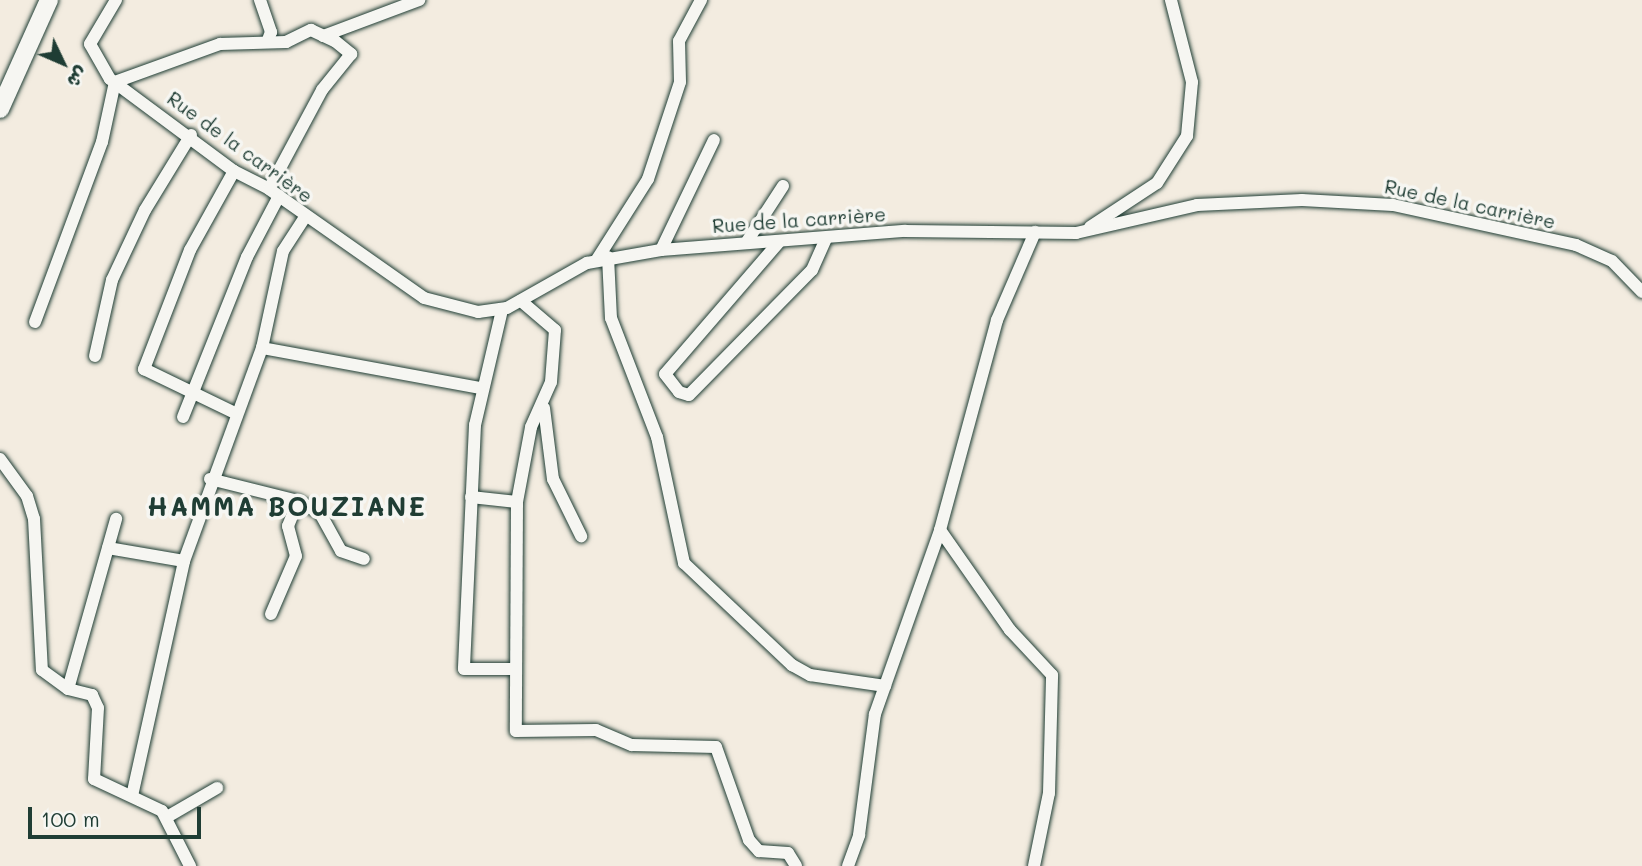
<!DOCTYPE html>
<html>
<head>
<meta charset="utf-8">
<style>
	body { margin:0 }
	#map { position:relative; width:1642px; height:866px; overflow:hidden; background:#f3ece0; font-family:Mali,"Playpen Sans Arabic",sans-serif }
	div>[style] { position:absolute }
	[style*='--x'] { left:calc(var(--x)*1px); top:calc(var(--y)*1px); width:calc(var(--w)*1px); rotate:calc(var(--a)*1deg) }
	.roads { filter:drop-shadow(0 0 2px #1f3d34) drop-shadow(0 0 2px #1f3d34) }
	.street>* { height:12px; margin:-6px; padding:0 6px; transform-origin:6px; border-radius:6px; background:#f6f6f2 }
	.secondary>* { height:18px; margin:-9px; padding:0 9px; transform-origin:9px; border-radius:9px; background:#f6f6f2 }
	span { translate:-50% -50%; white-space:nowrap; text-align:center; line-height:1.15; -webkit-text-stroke:7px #f6f6f2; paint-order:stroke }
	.street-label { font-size:19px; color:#1f3d34 }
	.district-label { font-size:26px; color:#1f3d34; font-weight:700; letter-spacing:2px }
	.north { position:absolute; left:28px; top:28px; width:70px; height:70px; -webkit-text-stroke:5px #f6f6f2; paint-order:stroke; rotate:134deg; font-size:19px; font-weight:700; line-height:28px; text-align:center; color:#1f3d34 }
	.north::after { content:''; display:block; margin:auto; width:24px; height:32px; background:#1f3d34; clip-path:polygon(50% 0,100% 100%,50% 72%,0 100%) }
	.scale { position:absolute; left:28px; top:807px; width:173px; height:32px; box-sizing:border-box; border:4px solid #1f3d34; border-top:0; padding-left:9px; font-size:21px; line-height:24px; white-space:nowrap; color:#1f3d34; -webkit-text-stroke:5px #f6f6f2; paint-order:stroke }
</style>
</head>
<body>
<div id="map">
	<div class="roads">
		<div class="street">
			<i style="--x:116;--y:0;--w:51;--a:120.6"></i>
			<i style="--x:90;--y:44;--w:40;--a:60.3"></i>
			<i style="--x:110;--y:79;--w:154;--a:36.6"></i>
			<i style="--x:234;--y:171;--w:39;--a:27"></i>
			<i style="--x:269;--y:189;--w:189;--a:35.1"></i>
			<i style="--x:424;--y:298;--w:56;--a:14.5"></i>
			<i style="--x:478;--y:312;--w:29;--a:-8"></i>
			<i style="--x:507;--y:308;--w:92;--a:-29.4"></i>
			<i style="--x:587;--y:263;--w:75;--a:-10"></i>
			<i style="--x:661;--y:250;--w:245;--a:-4.5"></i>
			<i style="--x:905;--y:231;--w:171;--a:0.7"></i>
			<i style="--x:1076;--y:233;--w:124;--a:-13"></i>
			<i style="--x:1197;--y:205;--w:105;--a:-2.7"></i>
			<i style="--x:1302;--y:200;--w:91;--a:3.1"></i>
			<i style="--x:1393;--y:205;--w:187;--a:12.3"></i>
			<i style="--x:1576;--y:245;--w:39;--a:24"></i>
			<i style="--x:1612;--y:261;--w:43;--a:45.9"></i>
			<i style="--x:260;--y:0;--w:34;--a:71"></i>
			<i style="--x:271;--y:32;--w:9;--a:111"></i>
			<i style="--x:323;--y:36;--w:103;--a:-20.6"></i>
			<i style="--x:234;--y:171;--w:90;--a:119.1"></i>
			<i style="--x:190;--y:250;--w:128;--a:111.1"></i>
			<i style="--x:144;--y:369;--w:103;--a:25.8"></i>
			<i style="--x:1090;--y:227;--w:80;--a:-33.3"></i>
			<i style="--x:1157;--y:183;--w:56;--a:-57.4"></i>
			<i style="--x:1187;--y:136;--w:54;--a:-84.7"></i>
			<i style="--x:1192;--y:82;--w:85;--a:-104.4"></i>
			<i style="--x:779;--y:242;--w:174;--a:130.8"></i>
			<i style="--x:665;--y:374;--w:23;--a:52"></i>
			<i style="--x:679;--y:392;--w:10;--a:17"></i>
			<i style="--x:689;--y:395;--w:175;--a:-45.5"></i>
			<i style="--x:812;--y:270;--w:34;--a:-66"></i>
			<i style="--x:746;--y:243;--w:68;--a:-57"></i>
			<i style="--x:661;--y:250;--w:122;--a:-64.3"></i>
			<i style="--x:608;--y:257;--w:61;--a:87.2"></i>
			<i style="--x:611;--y:318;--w:128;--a:68.9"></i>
			<i style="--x:657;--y:437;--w:129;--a:77.9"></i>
			<i style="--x:684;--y:563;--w:149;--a:43.4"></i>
			<i style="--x:792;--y:665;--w:21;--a:29"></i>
			<i style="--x:810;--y:675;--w:76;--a:8.3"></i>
			<i style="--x:596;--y:261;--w:97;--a:-57.6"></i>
			<i style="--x:648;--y:179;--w:102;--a:-71.7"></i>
			<i style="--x:680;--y:82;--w:41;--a:-91.4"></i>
			<i style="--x:679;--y:41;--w:47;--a:-61.8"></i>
			<i style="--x:502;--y:310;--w:118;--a:103.2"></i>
			<i style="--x:475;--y:425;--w:244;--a:92.6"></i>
			<i style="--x:464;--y:669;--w:51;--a:0"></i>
			<i style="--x:35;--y:322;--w:192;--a:-69.6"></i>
			<i style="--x:102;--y:142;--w:61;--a:-77.8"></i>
			<i style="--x:115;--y:82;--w:112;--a:-19.9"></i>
			<i style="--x:220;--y:44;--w:66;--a:-1.7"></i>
			<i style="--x:286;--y:42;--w:28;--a:-26"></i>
			<i style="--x:311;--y:30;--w:26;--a:25"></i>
			<i style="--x:335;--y:41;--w:21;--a:39"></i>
			<i style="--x:351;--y:54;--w:46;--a:128.9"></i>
			<i style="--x:322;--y:90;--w:112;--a:118.2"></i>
			<i style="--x:262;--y:348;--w:222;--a:10.4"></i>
			<i style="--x:95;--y:356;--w:78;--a:-77.4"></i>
			<i style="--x:112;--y:280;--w:77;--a:-64.8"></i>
			<i style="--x:145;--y:210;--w:88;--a:-58.5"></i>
			<i style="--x:544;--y:408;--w:72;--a:82.8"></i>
			<i style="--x:553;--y:479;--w:64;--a:63.8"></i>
			<i style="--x:183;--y:417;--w:172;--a:-68.2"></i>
			<i style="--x:247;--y:257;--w:69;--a:-62.3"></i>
			<i style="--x:0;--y:459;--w:46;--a:53.9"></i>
			<i style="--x:27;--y:496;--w:24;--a:73"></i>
			<i style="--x:34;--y:519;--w:151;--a:87"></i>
			<i style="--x:42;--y:670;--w:32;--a:36"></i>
			<i style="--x:68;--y:689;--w:25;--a:14"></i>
			<i style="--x:92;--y:695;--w:14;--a:65"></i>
			<i style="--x:98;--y:708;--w:71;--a:93.2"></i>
			<i style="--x:94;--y:779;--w:75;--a:25.2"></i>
			<i style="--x:162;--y:811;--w:62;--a:63"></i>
			<i style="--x:210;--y:479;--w:91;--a:14"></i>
			<i style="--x:298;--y:501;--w:25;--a:29"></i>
			<i style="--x:320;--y:513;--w:43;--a:61.1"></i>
			<i style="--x:341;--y:551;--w:24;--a:19"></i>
			<i style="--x:471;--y:497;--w:46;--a:6.2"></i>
			<i style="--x:517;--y:502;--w:76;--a:-79.4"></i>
			<i style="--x:531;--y:427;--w:49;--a:-66"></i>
			<i style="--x:551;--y:382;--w:52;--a:-85.6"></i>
			<i style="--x:555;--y:330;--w:45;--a:-139.5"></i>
			<i style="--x:517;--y:502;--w:229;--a:90.3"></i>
			<i style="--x:516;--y:731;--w:80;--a:-0.7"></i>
			<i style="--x:596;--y:730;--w:39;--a:23"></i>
			<i style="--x:632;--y:745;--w:84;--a:1.4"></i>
			<i style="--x:716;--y:747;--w:99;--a:70.5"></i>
			<i style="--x:749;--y:840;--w:15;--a:48"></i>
			<i style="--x:759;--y:851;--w:29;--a:4"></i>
			<i style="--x:788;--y:853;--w:15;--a:58"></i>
			<i style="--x:108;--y:548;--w:77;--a:9.7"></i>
			<i style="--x:271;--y:614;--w:63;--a:-66.7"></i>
			<i style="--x:296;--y:556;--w:31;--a:-105"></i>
			<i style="--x:288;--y:526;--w:27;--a:-68"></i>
			<i style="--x:68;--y:689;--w:177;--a:-74.2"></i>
			<i style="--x:132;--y:796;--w:241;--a:-77.5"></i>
			<i style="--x:184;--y:561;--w:227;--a:-69.9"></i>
			<i style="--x:262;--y:348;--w:99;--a:-77.8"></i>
			<i style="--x:283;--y:251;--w:40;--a:-57.1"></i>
			<i style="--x:167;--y:817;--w:58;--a:-30.1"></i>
			<i style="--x:848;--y:866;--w:33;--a:-70"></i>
			<i style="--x:859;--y:835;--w:122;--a:-82.5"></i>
			<i style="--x:875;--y:714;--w:195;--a:-70.5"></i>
			<i style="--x:1034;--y:866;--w:75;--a:-78.4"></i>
			<i style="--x:1049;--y:793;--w:118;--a:-88.5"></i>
			<i style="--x:1052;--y:675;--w:62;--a:-133"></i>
			<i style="--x:1010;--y:630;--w:122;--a:-125"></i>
			<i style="--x:940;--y:530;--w:218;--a:-74.8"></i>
			<i style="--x:997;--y:320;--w:96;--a:-66.6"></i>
		</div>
		<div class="secondary">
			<i style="--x:0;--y:109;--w:120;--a:-65.8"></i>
		</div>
	</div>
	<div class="street-label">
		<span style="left:240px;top:147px;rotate:36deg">Rue de la carrière</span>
		<span style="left:1470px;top:204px;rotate:12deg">Rue de la carrière</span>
		<span style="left:799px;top:220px;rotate:-4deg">Rue de la carrière</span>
	</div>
	<div class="district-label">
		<span style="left:287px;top:507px">HAMMA BOUZIANE</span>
	</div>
	<div class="north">ش</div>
	<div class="scale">100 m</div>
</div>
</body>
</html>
